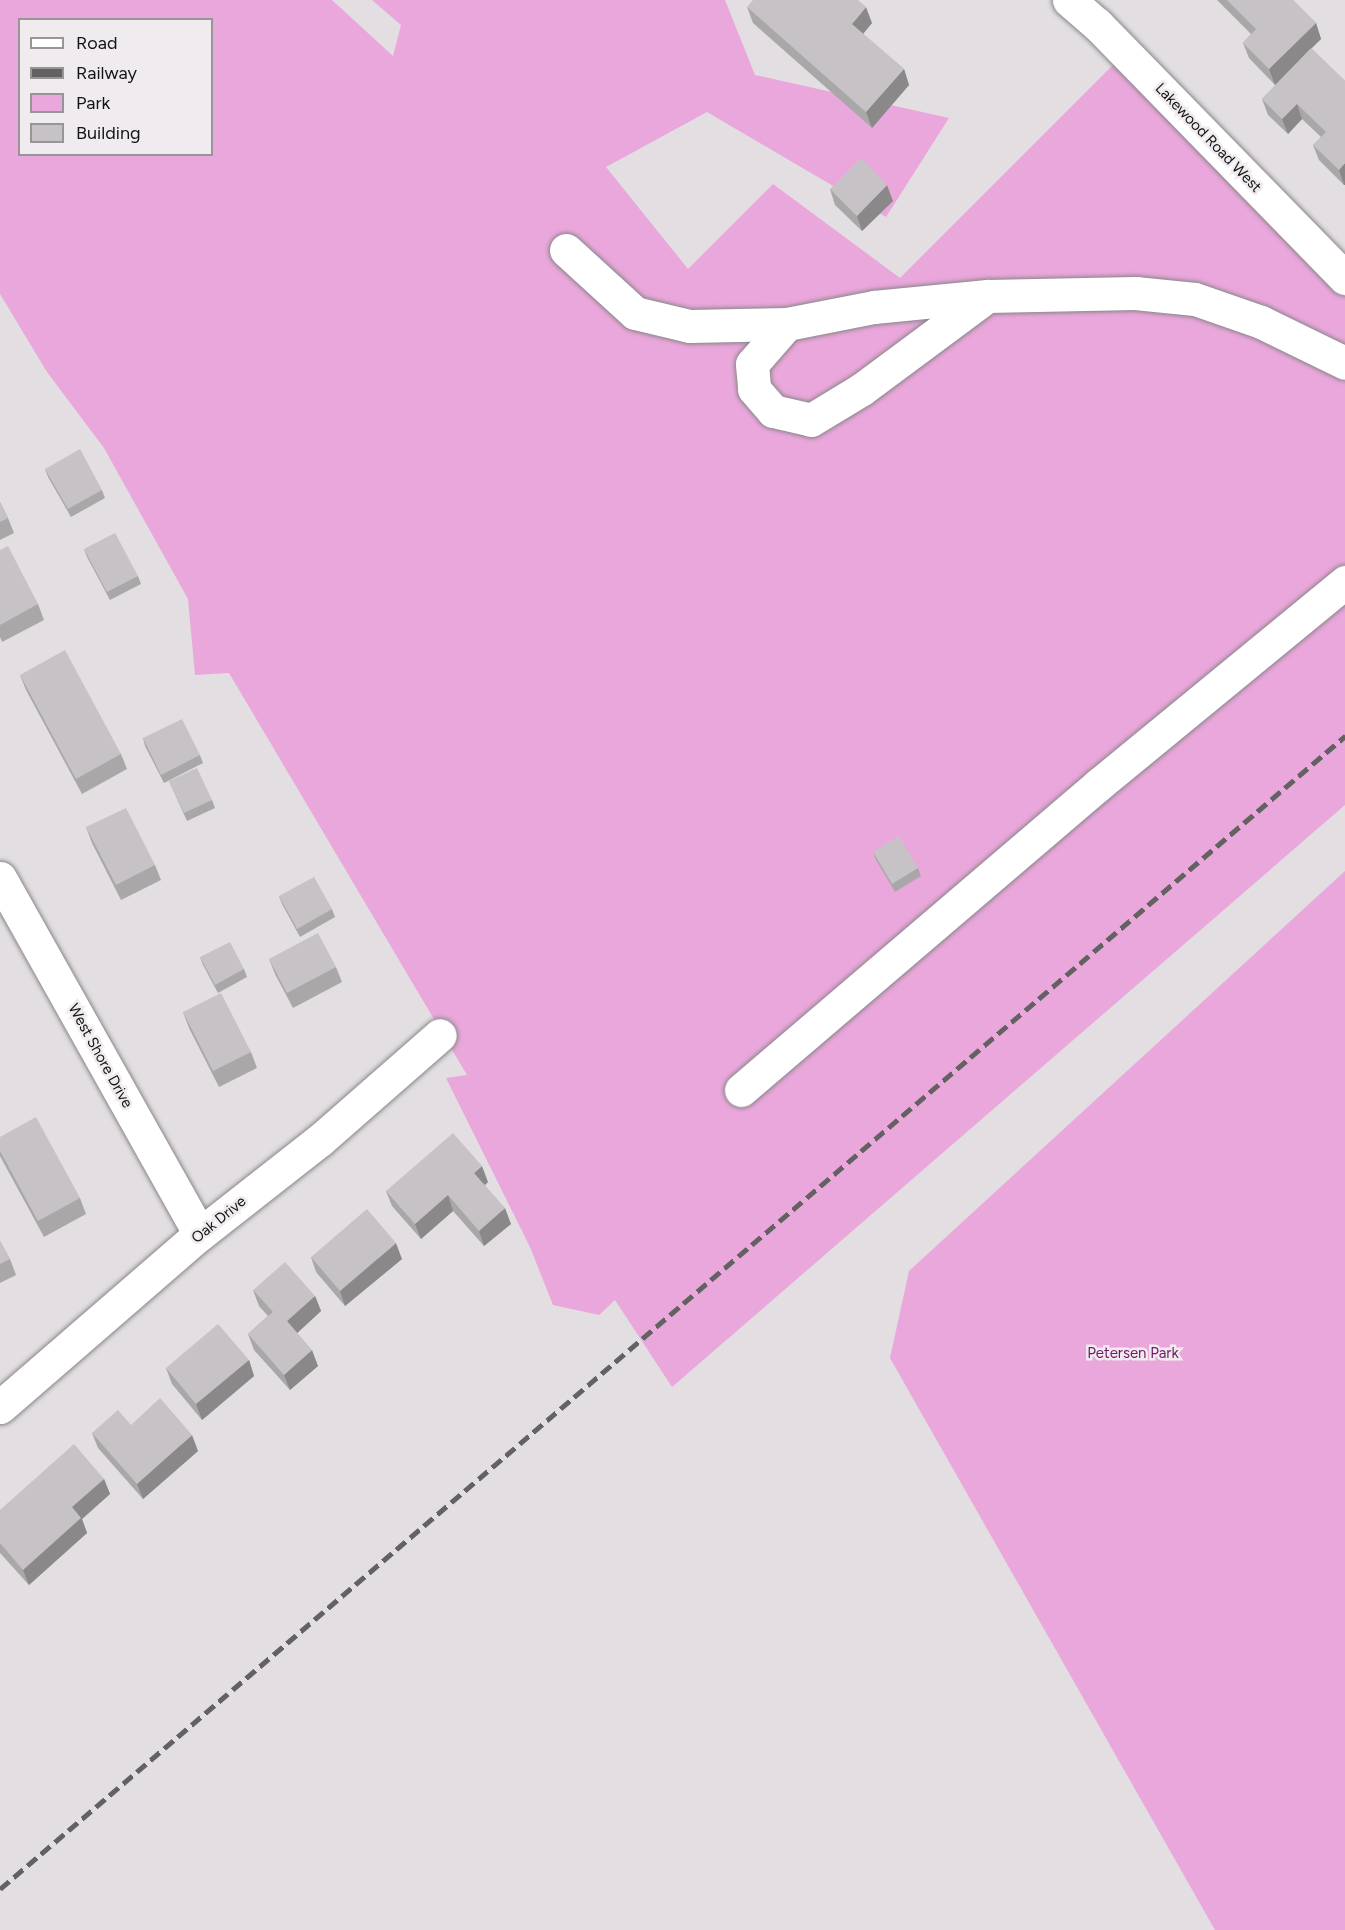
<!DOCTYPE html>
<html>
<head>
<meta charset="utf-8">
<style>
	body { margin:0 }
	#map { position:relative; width:1345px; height:1930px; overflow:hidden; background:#e2dee1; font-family:Figtree,sans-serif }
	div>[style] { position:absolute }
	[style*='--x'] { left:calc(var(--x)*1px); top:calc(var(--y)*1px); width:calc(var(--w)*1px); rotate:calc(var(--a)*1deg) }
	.green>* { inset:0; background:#eaa7dc }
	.roads { filter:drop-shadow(0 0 2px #8a8689) drop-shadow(0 0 2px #8a8689) }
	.minor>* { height:33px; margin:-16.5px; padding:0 16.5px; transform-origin:16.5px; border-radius:16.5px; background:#fff }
	.rail>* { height:4.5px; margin-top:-2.25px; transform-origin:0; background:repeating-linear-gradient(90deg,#636162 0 12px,transparent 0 18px) }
	.wall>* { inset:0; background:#aaa7a9 }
	.shaded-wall>* { inset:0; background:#8b888a }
	.building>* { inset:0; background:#c6c2c5 }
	span { translate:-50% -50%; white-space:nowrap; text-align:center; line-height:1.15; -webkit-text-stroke:5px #efebee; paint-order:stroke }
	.street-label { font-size:15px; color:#141314 }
	.park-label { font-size:15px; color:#731867 }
	.legend { position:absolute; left:18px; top:18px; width:195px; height:138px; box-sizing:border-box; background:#efebee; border:2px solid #979597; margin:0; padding:8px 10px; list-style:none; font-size:18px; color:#141314 }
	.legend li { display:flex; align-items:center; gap:12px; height:30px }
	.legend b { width:30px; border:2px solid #979597 }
</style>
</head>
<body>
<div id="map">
	<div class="green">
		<i style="clip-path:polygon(evenodd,0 0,332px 0,393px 56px,401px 25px,372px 0,725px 0,755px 75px,949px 118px,886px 217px,707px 112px,606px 167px,688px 269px,773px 184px,900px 278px,1125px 53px,1345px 278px,1345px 805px,672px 1387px,615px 1300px,599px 1315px,553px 1305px,530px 1247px,446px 1078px,467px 1075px,229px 673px,195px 675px,188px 599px,104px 448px,47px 372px,0 294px,0 0,20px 20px,212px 20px,212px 154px,20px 154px,20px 20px)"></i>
		<i style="clip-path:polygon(1345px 871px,1345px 1930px,1215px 1930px,890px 1358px,909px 1271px)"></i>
	</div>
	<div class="roads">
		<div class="minor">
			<i style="--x:1069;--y:0;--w:37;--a:41"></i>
			<i style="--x:1097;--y:24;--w:355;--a:45.7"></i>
			<i style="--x:566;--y:250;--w:93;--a:42.4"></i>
			<i style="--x:635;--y:313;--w:56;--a:13.5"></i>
			<i style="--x:689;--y:326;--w:98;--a:-1.2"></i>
			<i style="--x:787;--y:324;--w:89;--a:-11.1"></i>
			<i style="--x:874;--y:307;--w:114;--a:-5.6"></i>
			<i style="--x:987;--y:296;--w:148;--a:-1.2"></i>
			<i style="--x:1135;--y:293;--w:60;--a:5.7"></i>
			<i style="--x:1195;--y:299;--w:70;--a:19.2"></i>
			<i style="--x:1261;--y:322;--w:93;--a:26"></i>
			<i style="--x:787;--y:324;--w:53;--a:131.2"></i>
			<i style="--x:752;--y:364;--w:25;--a:85"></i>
			<i style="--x:754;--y:389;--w:29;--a:49"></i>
			<i style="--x:773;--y:411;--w:39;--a:13"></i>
			<i style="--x:811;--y:420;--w:60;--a:-31.3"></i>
			<i style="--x:862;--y:389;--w:154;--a:-36.6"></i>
			<i style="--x:0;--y:878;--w:408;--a:60.7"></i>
			<i style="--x:741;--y:1090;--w:470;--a:-40.5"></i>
			<i style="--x:1098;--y:785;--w:320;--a:-39.4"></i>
			<i style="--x:0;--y:1407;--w:264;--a:-40.9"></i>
			<i style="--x:200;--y:1234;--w:152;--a:-38.1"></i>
			<i style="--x:320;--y:1140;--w:159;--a:-41.2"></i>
		</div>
	</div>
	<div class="rail">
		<i style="--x:0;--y:1889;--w:1772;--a:-40.6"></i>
	</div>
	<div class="wall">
		<i style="clip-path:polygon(1217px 0,1293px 0,1316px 23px,1321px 39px,1311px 48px,1345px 81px,1344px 185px,1319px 160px,1313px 145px,1321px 137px,1302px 119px,1288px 134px,1268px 115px,1262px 99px,1293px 67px,1275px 85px,1249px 58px,1243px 43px,1251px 34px)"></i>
		<i style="clip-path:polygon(747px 7px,872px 23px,863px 34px,904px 69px,909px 85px,872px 128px,753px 23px)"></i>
		<i style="clip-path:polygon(830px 189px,893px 201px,862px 231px,835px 205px)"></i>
		<i style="clip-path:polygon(45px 469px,102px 490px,105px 498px,71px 517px,48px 477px)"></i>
		<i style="clip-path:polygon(0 502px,8px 518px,14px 533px,0 540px)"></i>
		<i style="clip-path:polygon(84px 549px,138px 576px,141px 584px,110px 600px,87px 557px)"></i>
		<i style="clip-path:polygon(0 550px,38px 604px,44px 620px,2px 642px,0 637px)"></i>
		<i style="clip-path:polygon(20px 675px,121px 754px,127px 769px,82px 794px,26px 690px)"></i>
		<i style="clip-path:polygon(143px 738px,200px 755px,203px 763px,164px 783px,145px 746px)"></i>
		<i style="clip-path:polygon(169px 781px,212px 800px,215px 808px,187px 821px)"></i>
		<i style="clip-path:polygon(86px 827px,155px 865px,161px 880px,121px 900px,92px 843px)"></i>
		<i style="clip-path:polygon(873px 852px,918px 868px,921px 876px,895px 892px,876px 860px)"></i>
		<i style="clip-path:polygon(279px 896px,332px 909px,335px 917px,300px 937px,282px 904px)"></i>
		<i style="clip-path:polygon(200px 957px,244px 969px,247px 977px,218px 993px,203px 965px)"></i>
		<i style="clip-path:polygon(269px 959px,336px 967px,342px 982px,293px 1008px,275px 974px)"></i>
		<i style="clip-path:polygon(183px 1012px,251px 1052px,257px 1068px,219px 1087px,189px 1028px)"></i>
		<i style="clip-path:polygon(0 1137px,80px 1198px,86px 1214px,44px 1237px,0 1156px)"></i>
		<i style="clip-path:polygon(488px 1182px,485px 1185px,511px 1224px,484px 1246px,453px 1211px,421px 1239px,392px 1206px,386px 1191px)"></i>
		<i style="clip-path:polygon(0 1241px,10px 1259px,16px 1275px,0 1283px)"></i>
		<i style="clip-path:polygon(311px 1257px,402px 1259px,345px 1306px,316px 1272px)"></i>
		<i style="clip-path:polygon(253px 1290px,315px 1296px,321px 1311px,297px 1333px,318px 1366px,290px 1390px,254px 1350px,248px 1334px,268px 1316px,259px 1306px)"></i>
		<i style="clip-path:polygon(249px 1360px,254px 1376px,202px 1420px,172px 1384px,166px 1368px)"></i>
		<i style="clip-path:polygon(131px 1425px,198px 1451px,143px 1499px,98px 1448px,92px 1433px)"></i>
		<i style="clip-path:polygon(104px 1479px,110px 1494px,82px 1519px,87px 1533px,29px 1585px,0 1553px,0 1510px)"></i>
	</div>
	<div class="shaded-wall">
		<i style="clip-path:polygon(866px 7px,872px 23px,858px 40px,852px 24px)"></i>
		<i style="clip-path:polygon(1316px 23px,1321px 39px,1275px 85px,1269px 69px)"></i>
		<i style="clip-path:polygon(904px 69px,909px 85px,872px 128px,866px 112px)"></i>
		<i style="clip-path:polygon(1297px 104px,1302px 119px,1288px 134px,1282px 119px)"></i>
		<i style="clip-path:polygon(1345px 163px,1345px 185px,1344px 185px,1339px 170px)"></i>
		<i style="clip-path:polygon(887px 185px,893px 201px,862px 231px,857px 216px)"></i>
		<i style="clip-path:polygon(482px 1166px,488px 1182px,480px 1189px,474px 1173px)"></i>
		<i style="clip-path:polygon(448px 1195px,453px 1211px,421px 1239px,415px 1224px)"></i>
		<i style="clip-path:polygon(505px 1208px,511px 1224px,484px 1246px,479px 1231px)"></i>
		<i style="clip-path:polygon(396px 1243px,402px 1259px,345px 1306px,340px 1291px)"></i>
		<i style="clip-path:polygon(315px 1296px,321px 1311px,293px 1337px,287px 1321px)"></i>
		<i style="clip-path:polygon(312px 1350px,318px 1366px,290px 1390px,284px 1375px)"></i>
		<i style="clip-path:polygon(249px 1360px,254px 1376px,202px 1420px,196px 1404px)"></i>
		<i style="clip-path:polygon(192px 1435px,198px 1451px,143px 1499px,137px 1484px)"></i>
		<i style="clip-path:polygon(104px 1479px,110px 1494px,82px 1519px,87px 1533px,29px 1585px,23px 1570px,72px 1507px)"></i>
	</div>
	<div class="building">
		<i style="clip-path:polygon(753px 0,858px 0,866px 7px,852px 24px,904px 69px,866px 112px,747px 7px)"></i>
		<i style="clip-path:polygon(1227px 0,1293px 0,1316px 23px,1269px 69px,1243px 43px,1256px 29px)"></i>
		<i style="clip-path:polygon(1311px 48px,1345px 81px,1345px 163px,1339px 170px,1313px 145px,1326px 132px,1297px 104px,1282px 119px,1262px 99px)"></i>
		<i style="clip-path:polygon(861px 158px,887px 185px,857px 216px,830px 189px)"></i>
		<i style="clip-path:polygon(80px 449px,102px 490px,68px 509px,45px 469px)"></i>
		<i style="clip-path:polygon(0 502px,8px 518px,0 522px)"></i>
		<i style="clip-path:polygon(115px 533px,138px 576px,107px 592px,84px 549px)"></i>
		<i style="clip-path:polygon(8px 546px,38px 604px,0 625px,0 550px)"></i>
		<i style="clip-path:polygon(65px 650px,121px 754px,76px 779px,20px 675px)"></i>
		<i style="clip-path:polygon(182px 719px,200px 755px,161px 775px,143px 738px)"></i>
		<i style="clip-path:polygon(197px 768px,212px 800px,184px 813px,169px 781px)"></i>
		<i style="clip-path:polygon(126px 808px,155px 865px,116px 885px,86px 827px)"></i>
		<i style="clip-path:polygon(899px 836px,918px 868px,892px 884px,873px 852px)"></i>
		<i style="clip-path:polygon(314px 877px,332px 909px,297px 929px,279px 896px)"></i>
		<i style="clip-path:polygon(318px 933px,336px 967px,287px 993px,269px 959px)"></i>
		<i style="clip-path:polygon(230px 942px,244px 969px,215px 985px,200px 957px)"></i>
		<i style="clip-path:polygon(221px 993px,251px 1052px,213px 1071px,183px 1012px)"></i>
		<i style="clip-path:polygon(36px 1117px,80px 1198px,38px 1221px,0 1151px,0 1137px)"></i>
		<i style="clip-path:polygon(453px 1133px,482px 1166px,474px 1173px,505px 1208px,479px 1231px,448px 1195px,415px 1224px,386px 1191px)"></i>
		<i style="clip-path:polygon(367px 1209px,396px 1243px,340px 1291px,311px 1257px)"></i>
		<i style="clip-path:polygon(0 1241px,10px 1259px,0 1264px)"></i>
		<i style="clip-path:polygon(285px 1262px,315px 1296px,287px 1321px,312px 1350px,284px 1375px,248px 1334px,273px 1312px,253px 1290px)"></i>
		<i style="clip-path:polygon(218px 1324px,249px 1360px,196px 1404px,166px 1368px)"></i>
		<i style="clip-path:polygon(160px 1398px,192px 1435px,137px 1484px,92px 1433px,118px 1410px,131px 1425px)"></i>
		<i style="clip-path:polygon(74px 1444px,104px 1479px,72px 1507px,81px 1518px,23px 1570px,0 1543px,0 1510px)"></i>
	</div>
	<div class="street-label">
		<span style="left:1208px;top:138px;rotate:46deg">Lakewood Road West</span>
		<span style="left:100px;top:1056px;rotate:61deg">West Shore Drive</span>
		<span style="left:219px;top:1220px;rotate:-39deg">Oak Drive</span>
	</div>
	<div class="park-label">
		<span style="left:1133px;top:1354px">Petersen Park</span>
	</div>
	<ul class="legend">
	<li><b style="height:8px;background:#fff"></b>Road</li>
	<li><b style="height:8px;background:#636162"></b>Railway</li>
	<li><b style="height:16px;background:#eaa7dc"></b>Park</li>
	<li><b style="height:16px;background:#c6c2c5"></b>Building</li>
	</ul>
</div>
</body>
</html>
